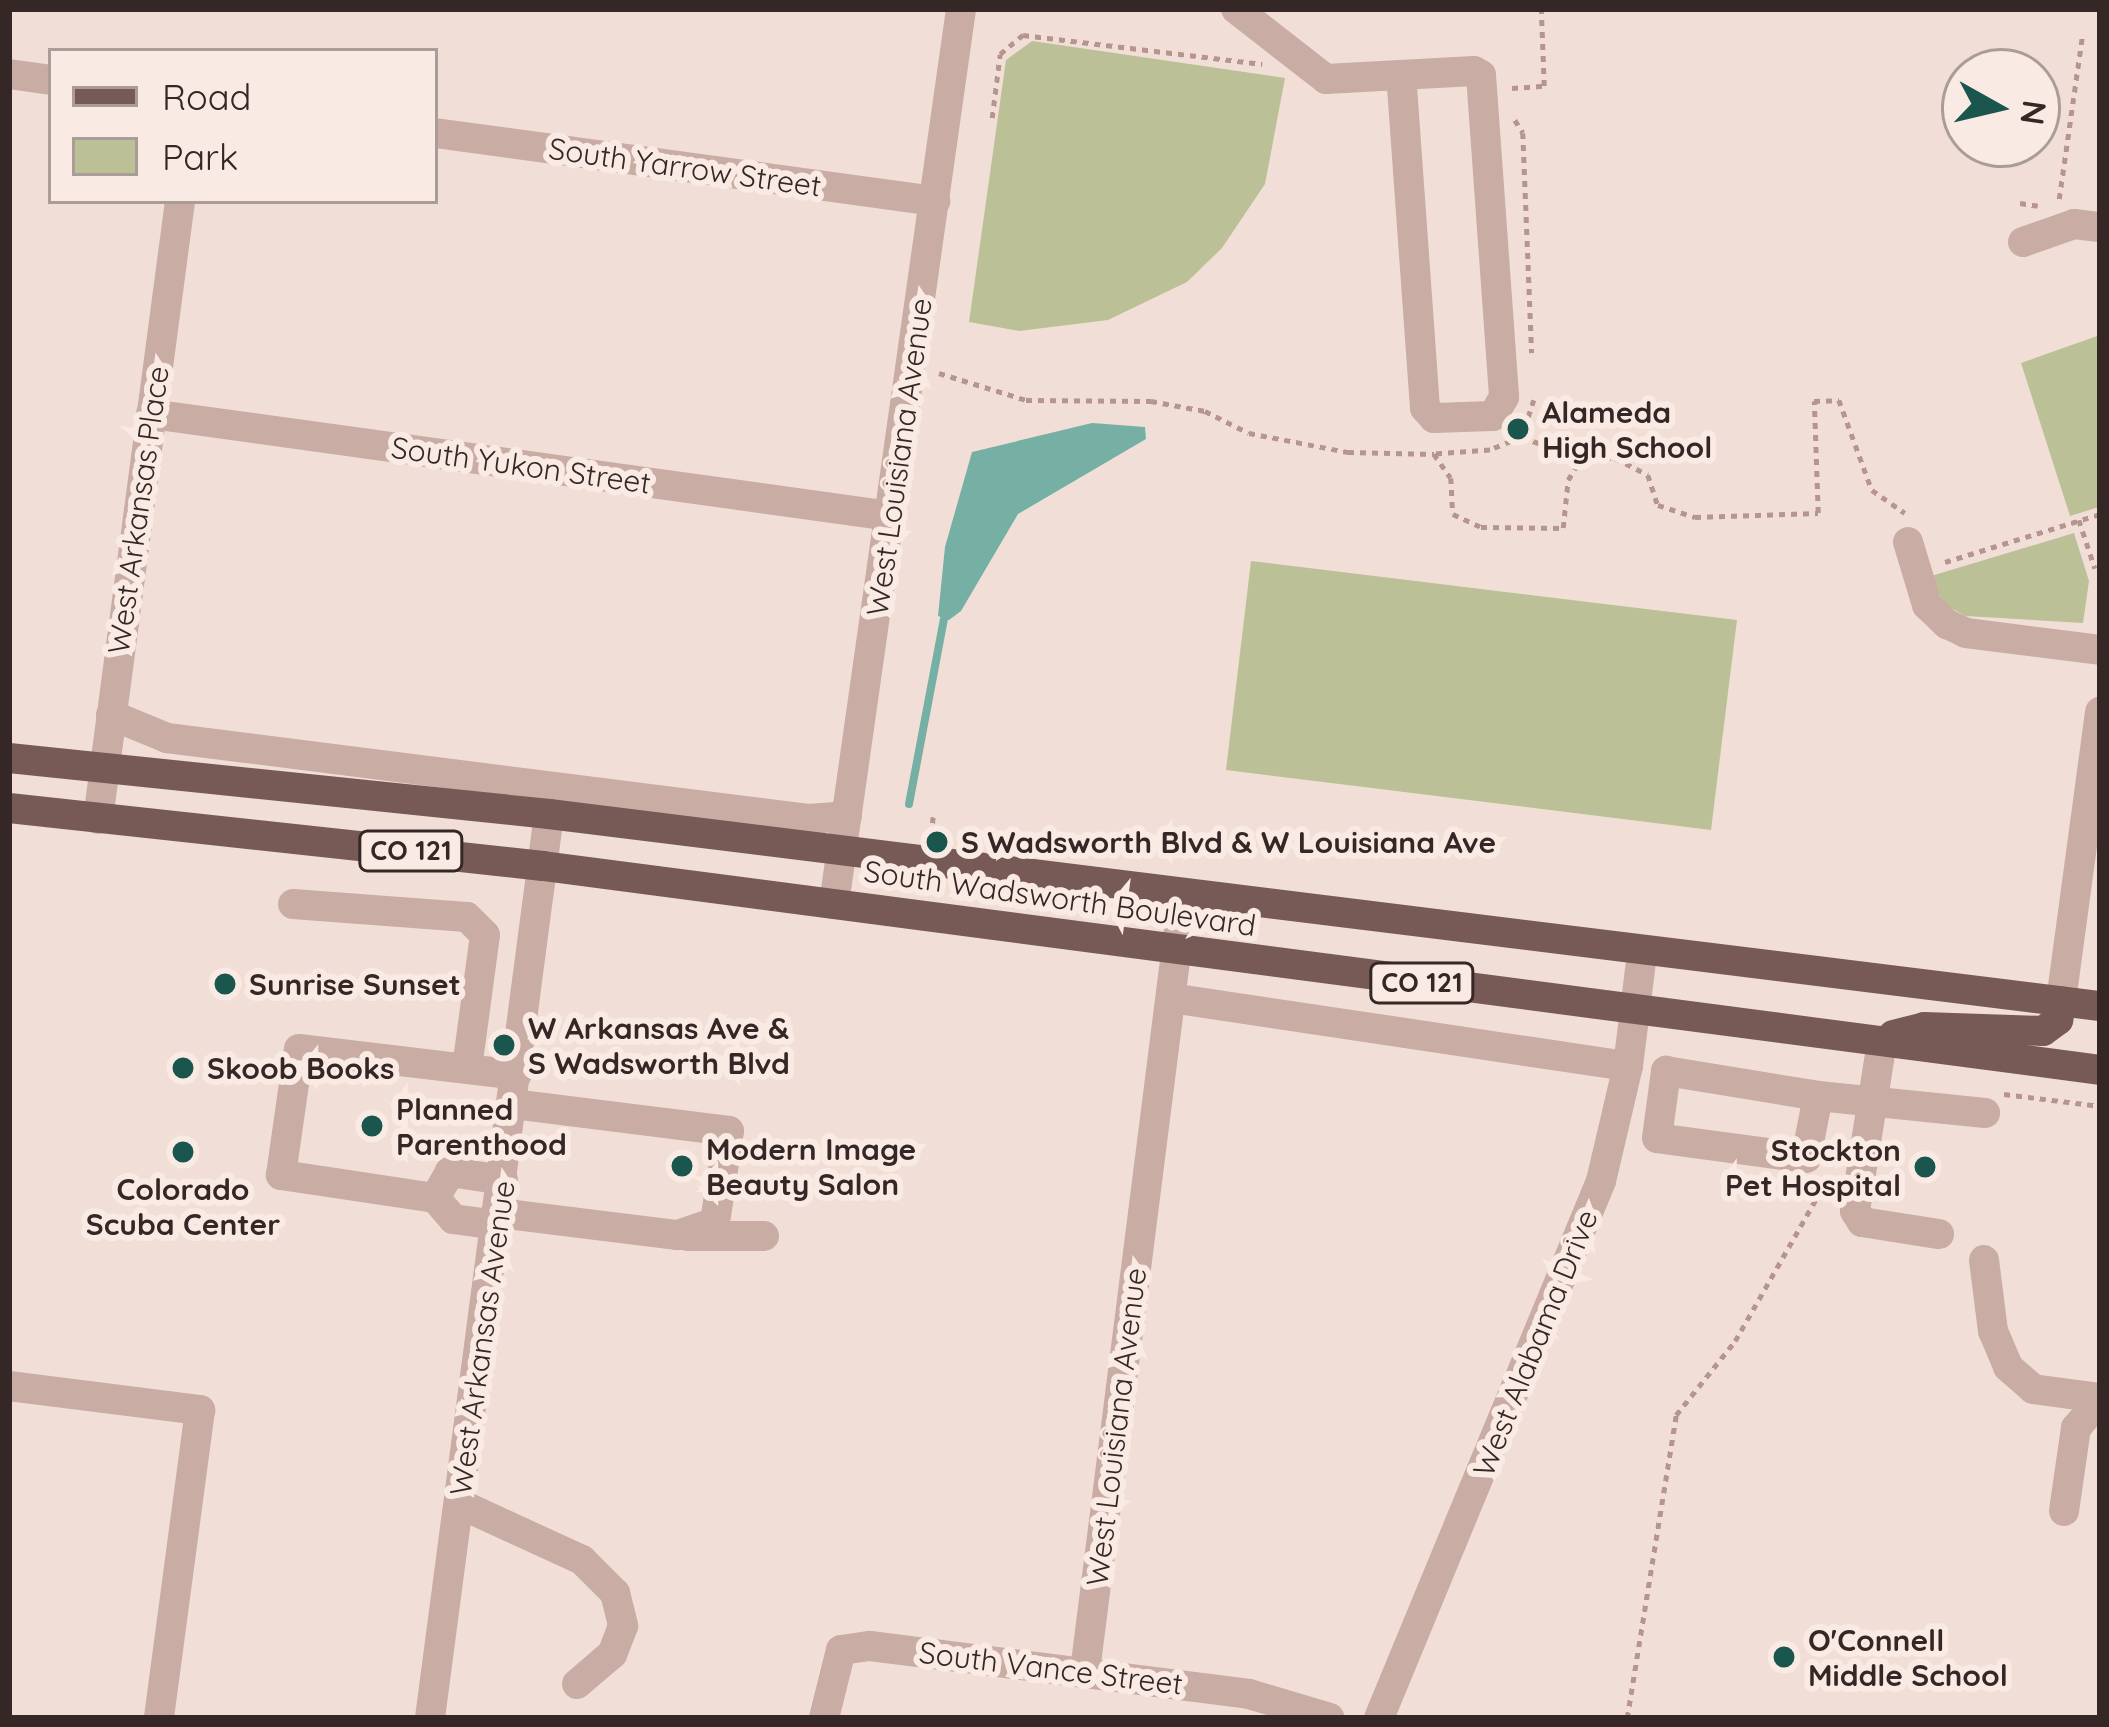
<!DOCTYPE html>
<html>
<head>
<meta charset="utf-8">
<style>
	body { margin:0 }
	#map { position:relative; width:2109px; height:1727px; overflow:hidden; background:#f1dfd7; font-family:Quicksand,sans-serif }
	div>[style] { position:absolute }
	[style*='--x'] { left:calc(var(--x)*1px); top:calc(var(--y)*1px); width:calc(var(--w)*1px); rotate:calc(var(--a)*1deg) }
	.green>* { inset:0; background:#bcc097 }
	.water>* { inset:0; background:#76afa4 }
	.stream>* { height:8px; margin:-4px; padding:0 4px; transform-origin:4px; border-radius:4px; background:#76afa4 }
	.path>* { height:4.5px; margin-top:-2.25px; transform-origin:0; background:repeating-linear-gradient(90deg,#b5958d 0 6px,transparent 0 12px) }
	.minor>* { height:30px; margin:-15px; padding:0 15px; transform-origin:15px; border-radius:15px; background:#c9aca3 }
	.major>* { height:30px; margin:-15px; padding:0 15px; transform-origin:15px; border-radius:15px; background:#775956 }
	.dots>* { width:33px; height:33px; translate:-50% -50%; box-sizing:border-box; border:6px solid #f9eae3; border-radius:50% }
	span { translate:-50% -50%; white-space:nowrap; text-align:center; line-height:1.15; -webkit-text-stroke:12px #f9eae3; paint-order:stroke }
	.shield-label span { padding:3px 9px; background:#f9eae3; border:3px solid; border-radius:9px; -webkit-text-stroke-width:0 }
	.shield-label { font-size:27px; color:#342725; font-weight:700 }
	.street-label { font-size:30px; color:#342725 }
	.poi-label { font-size:30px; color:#342725; font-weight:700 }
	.left { translate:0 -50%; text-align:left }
	.right { translate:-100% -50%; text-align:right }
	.frame { position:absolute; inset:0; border:12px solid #342725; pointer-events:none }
	.legend { position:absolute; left:48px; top:48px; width:390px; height:156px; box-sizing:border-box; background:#f9eae3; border:3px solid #aa9c97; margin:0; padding:15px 21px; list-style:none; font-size:36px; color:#342725 }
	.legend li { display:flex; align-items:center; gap:24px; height:60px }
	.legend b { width:60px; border:3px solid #aa9c97 }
	.north { position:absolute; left:1941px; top:48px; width:120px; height:120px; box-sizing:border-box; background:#f9eae3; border:3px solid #aa9c97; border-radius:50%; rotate:98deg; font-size:33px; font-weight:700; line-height:48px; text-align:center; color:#342725 }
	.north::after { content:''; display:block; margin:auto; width:42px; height:54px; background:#1a564d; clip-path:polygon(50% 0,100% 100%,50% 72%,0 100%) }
</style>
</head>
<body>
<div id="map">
	<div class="green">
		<i style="clip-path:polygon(1032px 41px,1285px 78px,1265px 184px,1222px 248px,1187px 282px,1108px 320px,1019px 331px,969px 322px,1006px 60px)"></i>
		<i style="clip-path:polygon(2100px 335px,2099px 507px,2070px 516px,2021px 363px)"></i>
		<i style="clip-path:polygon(2074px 533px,2089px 581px,2083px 623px,1965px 616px,1944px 604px,1931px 576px)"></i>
		<i style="clip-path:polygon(1251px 561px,1737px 620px,1711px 830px,1226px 770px)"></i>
	</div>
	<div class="water">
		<i style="clip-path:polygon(1092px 423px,1145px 427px,1146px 439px,1018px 514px,961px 611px,949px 620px,938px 616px,945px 547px,972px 452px)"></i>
	</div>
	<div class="stream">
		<i style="--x:909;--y:804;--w:188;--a:-79.3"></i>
	</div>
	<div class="path">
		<i style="--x:1512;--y:88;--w:32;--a:-4"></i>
		<i style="--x:1544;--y:86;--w:77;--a:-92.2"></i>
		<i style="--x:992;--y:118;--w:64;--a:-82.9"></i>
		<i style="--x:1000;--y:54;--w:30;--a:-40"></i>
		<i style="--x:1023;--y:35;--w:241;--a:6.9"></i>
		<i style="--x:1515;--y:120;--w:15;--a:58"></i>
		<i style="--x:1523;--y:133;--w:220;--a:87.7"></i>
		<i style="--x:2059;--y:199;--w:163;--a:-81.9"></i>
		<i style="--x:2020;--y:203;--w:18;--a:9"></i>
		<i style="--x:939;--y:373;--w:91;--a:17.2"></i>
		<i style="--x:1026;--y:400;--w:125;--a:0.5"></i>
		<i style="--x:1151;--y:401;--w:55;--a:10.5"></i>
		<i style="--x:1205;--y:411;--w:49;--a:26.6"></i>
		<i style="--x:1249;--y:433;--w:101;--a:10.9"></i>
		<i style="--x:1348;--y:452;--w:86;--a:1.3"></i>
		<i style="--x:1534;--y:400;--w:39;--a:108"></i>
		<i style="--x:1522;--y:437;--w:35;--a:158"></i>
		<i style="--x:1490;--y:450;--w:56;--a:175.9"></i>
		<i style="--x:1434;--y:454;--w:29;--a:55"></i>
		<i style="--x:1451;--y:478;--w:36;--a:87"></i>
		<i style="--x:1453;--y:514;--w:31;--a:25"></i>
		<i style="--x:1481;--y:527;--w:82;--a:0.7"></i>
		<i style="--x:1563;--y:528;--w:48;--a:-84.1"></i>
		<i style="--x:1568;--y:480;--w:25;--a:-58"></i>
		<i style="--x:1581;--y:459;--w:34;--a:-2"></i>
		<i style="--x:1615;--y:458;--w:37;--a:27"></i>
		<i style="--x:1648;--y:475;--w:32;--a:72"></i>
		<i style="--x:1658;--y:505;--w:39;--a:18"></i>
		<i style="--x:1695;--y:517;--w:123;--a:-1.9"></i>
		<i style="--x:1818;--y:513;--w:112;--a:-92"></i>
		<i style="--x:1814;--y:401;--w:25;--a:-2"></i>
		<i style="--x:1839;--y:400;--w:96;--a:69.9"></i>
		<i style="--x:1872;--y:490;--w:40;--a:34.9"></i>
		<i style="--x:1522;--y:437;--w:61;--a:20.2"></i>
		<i style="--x:2079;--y:520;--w:51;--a:71.6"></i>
		<i style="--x:1945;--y:562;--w:162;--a:-17.2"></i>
		<i style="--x:931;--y:835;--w:18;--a:-84"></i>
		<i style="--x:2004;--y:1094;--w:97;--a:7.1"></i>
		<i style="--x:1627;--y:1718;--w:307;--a:-80.8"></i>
		<i style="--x:1676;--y:1415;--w:95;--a:-51.4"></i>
		<i style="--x:1735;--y:1341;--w:188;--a:-60.3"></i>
	</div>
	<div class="minor">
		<i style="--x:1236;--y:9;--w:114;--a:37.9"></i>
		<i style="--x:1326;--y:79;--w:148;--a:-3.1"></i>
		<i style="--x:1474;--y:71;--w:8;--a:30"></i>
		<i style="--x:1481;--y:75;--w:323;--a:85.9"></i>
		<i style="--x:1504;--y:397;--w:22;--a:120"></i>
		<i style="--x:1493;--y:416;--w:59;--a:178.1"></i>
		<i style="--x:1434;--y:418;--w:13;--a:-132"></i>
		<i style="--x:1425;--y:408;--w:333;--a:-94.1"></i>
		<i style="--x:9;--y:74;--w:42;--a:8.1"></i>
		<i style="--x:435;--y:133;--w:505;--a:7.74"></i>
		<i style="--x:2023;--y:242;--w:54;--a:-19.4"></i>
		<i style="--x:2074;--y:224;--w:26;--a:7"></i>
		<i style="--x:151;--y:414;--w:747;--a:7.85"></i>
		<i style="--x:1908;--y:542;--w:66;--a:73.2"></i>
		<i style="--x:1927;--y:605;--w:28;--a:44"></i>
		<i style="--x:1947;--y:624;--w:21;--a:25"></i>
		<i style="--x:1966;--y:633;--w:135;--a:7.2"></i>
		<i style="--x:111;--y:715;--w:61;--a:22.3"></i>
		<i style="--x:167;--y:738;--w:646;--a:7.2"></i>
		<i style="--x:808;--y:819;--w:39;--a:-4"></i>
		<i style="--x:98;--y:819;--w:623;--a:-82.44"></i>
		<i style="--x:293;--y:904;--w:174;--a:4.3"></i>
		<i style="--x:467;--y:917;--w:25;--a:45"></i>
		<i style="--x:485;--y:935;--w:135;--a:97.7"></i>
		<i style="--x:834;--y:904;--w:904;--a:-81.92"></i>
		<i style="--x:1171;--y:998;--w:462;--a:8.5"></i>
		<i style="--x:2061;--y:1001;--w:292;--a:-82.3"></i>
		<i style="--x:1882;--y:1042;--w:171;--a:99.1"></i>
		<i style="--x:1855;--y:1211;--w:13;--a:58"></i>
		<i style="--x:1862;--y:1222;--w:78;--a:8.9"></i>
		<i style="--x:1666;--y:1071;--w:154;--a:9.3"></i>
		<i style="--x:1818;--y:1096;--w:63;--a:101"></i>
		<i style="--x:1806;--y:1158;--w:150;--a:-172.4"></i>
		<i style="--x:1657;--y:1138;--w:68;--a:-82.3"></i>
		<i style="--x:1818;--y:1096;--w:168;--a:5.8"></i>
		<i style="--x:503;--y:1180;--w:54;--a:-171.4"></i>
		<i style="--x:450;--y:1172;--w:30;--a:120"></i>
		<i style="--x:435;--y:1198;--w:156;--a:-171.5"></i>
		<i style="--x:281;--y:1175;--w:127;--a:-81.9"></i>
		<i style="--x:299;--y:1049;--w:219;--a:6.8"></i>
		<i style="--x:435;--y:1198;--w:28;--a:49"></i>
		<i style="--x:453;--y:1219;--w:44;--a:7.8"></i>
		<i style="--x:498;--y:1213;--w:181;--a:7"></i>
		<i style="--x:678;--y:1235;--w:39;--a:-19"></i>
		<i style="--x:715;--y:1222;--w:92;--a:-81.3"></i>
		<i style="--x:729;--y:1131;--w:219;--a:-172.9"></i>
		<i style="--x:687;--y:1236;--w:77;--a:0"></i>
		<i style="--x:1984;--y:1260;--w:72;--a:82.8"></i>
		<i style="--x:1993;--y:1331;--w:39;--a:67"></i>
		<i style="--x:2008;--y:1367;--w:33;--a:41"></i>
		<i style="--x:2033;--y:1389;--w:68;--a:7.7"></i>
		<i style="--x:9;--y:1386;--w:193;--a:7.2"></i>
		<i style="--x:200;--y:1410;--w:311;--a:97.6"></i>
		<i style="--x:460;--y:1504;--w:134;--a:24.7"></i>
		<i style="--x:582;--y:1560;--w:47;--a:45"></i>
		<i style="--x:615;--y:1593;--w:34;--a:76"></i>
		<i style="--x:623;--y:1626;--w:30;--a:111"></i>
		<i style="--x:612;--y:1654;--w:46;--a:139.4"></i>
		<i style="--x:2064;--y:1511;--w:84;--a:-81.8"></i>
		<i style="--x:2076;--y:1428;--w:38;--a:-50"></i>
		<i style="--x:1085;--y:1671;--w:780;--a:-82.78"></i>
		<i style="--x:430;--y:1718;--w:912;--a:-82.5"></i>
		<i style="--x:824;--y:1718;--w:70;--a:-76"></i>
		<i style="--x:841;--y:1650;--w:29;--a:-8"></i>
		<i style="--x:870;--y:1646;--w:382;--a:7.2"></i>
		<i style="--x:1249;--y:1694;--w:84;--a:16.5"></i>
		<i style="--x:1379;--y:1718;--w:581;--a:-67.54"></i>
		<i style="--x:1601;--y:1181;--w:118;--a:-76.8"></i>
		<i style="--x:1628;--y:1066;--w:113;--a:-82.9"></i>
	</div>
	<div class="major">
		<i style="--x:9;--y:758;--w:543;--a:5.92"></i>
		<i style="--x:549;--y:814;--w:1563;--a:7.06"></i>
		<i style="--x:9;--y:808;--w:537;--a:6.2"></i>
		<i style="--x:543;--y:866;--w:1570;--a:7.46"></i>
		<i style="--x:1893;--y:1035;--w:32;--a:-14"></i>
		<i style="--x:1924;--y:1027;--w:119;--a:1.9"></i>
		<i style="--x:2043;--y:1031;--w:19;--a:-36"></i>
		<i style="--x:2058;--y:1020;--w:19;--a:-81"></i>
	</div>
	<div class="dots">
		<i style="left:1518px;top:429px;background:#1a564d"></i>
		<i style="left:937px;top:842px;background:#1a564d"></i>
		<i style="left:225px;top:984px;background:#1a564d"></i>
		<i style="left:504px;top:1045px;background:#1a564d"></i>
		<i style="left:183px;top:1068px;background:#1a564d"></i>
		<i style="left:372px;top:1126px;background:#1a564d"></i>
		<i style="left:183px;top:1152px;background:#1a564d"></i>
		<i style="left:682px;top:1166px;background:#1a564d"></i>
		<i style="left:1925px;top:1167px;background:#1a564d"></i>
		<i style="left:1784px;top:1657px;background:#1a564d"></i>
	</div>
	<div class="shield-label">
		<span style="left:411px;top:851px">CO 121</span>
		<span style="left:1422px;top:983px">CO 121</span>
	</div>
	<div class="street-label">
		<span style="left:685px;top:167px;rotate:8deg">South Yarrow Street</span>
		<span style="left:899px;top:457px;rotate:-82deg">West Louisiana Avenue</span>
		<span style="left:521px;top:465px;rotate:8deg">South Yukon Street</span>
		<span style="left:138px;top:510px;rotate:-82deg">West Arkansas Place</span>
		<span style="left:1060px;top:898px;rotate:8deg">South Wadsworth Boulevard</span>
		<span style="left:482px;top:1338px;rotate:-82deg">West Arkansas Avenue</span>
		<span style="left:1535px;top:1343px;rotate:-68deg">West Alabama Drive</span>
		<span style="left:1116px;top:1427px;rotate:-83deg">West Louisiana Avenue</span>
		<span style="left:1051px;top:1668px;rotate:7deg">South Vance Street</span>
	</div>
	<div class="poi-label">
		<span class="left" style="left:1542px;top:429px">Alameda<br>High School</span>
		<span class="left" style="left:961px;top:842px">S Wadsworth Blvd &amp; W Louisiana Ave</span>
		<span class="left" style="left:249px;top:984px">Sunrise Sunset</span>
		<span class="left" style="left:528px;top:1045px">W Arkansas Ave &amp;<br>S Wadsworth Blvd</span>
		<span class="left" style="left:207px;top:1068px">Skoob Books</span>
		<span class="left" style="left:396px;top:1126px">Planned<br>Parenthood</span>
		<span class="left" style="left:706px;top:1166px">Modern Image<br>Beauty Salon</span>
		<span class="right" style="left:1901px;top:1167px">Stockton<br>Pet Hospital</span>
		<span style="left:183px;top:1206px">Colorado<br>Scuba Center</span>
		<span class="left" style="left:1808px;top:1657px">O'Connell<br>Middle School</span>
	</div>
	<div class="frame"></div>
	<ul class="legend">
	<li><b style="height:15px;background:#775956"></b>Road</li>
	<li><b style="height:33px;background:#bcc097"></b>Park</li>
	</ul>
	<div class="north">N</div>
</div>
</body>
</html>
